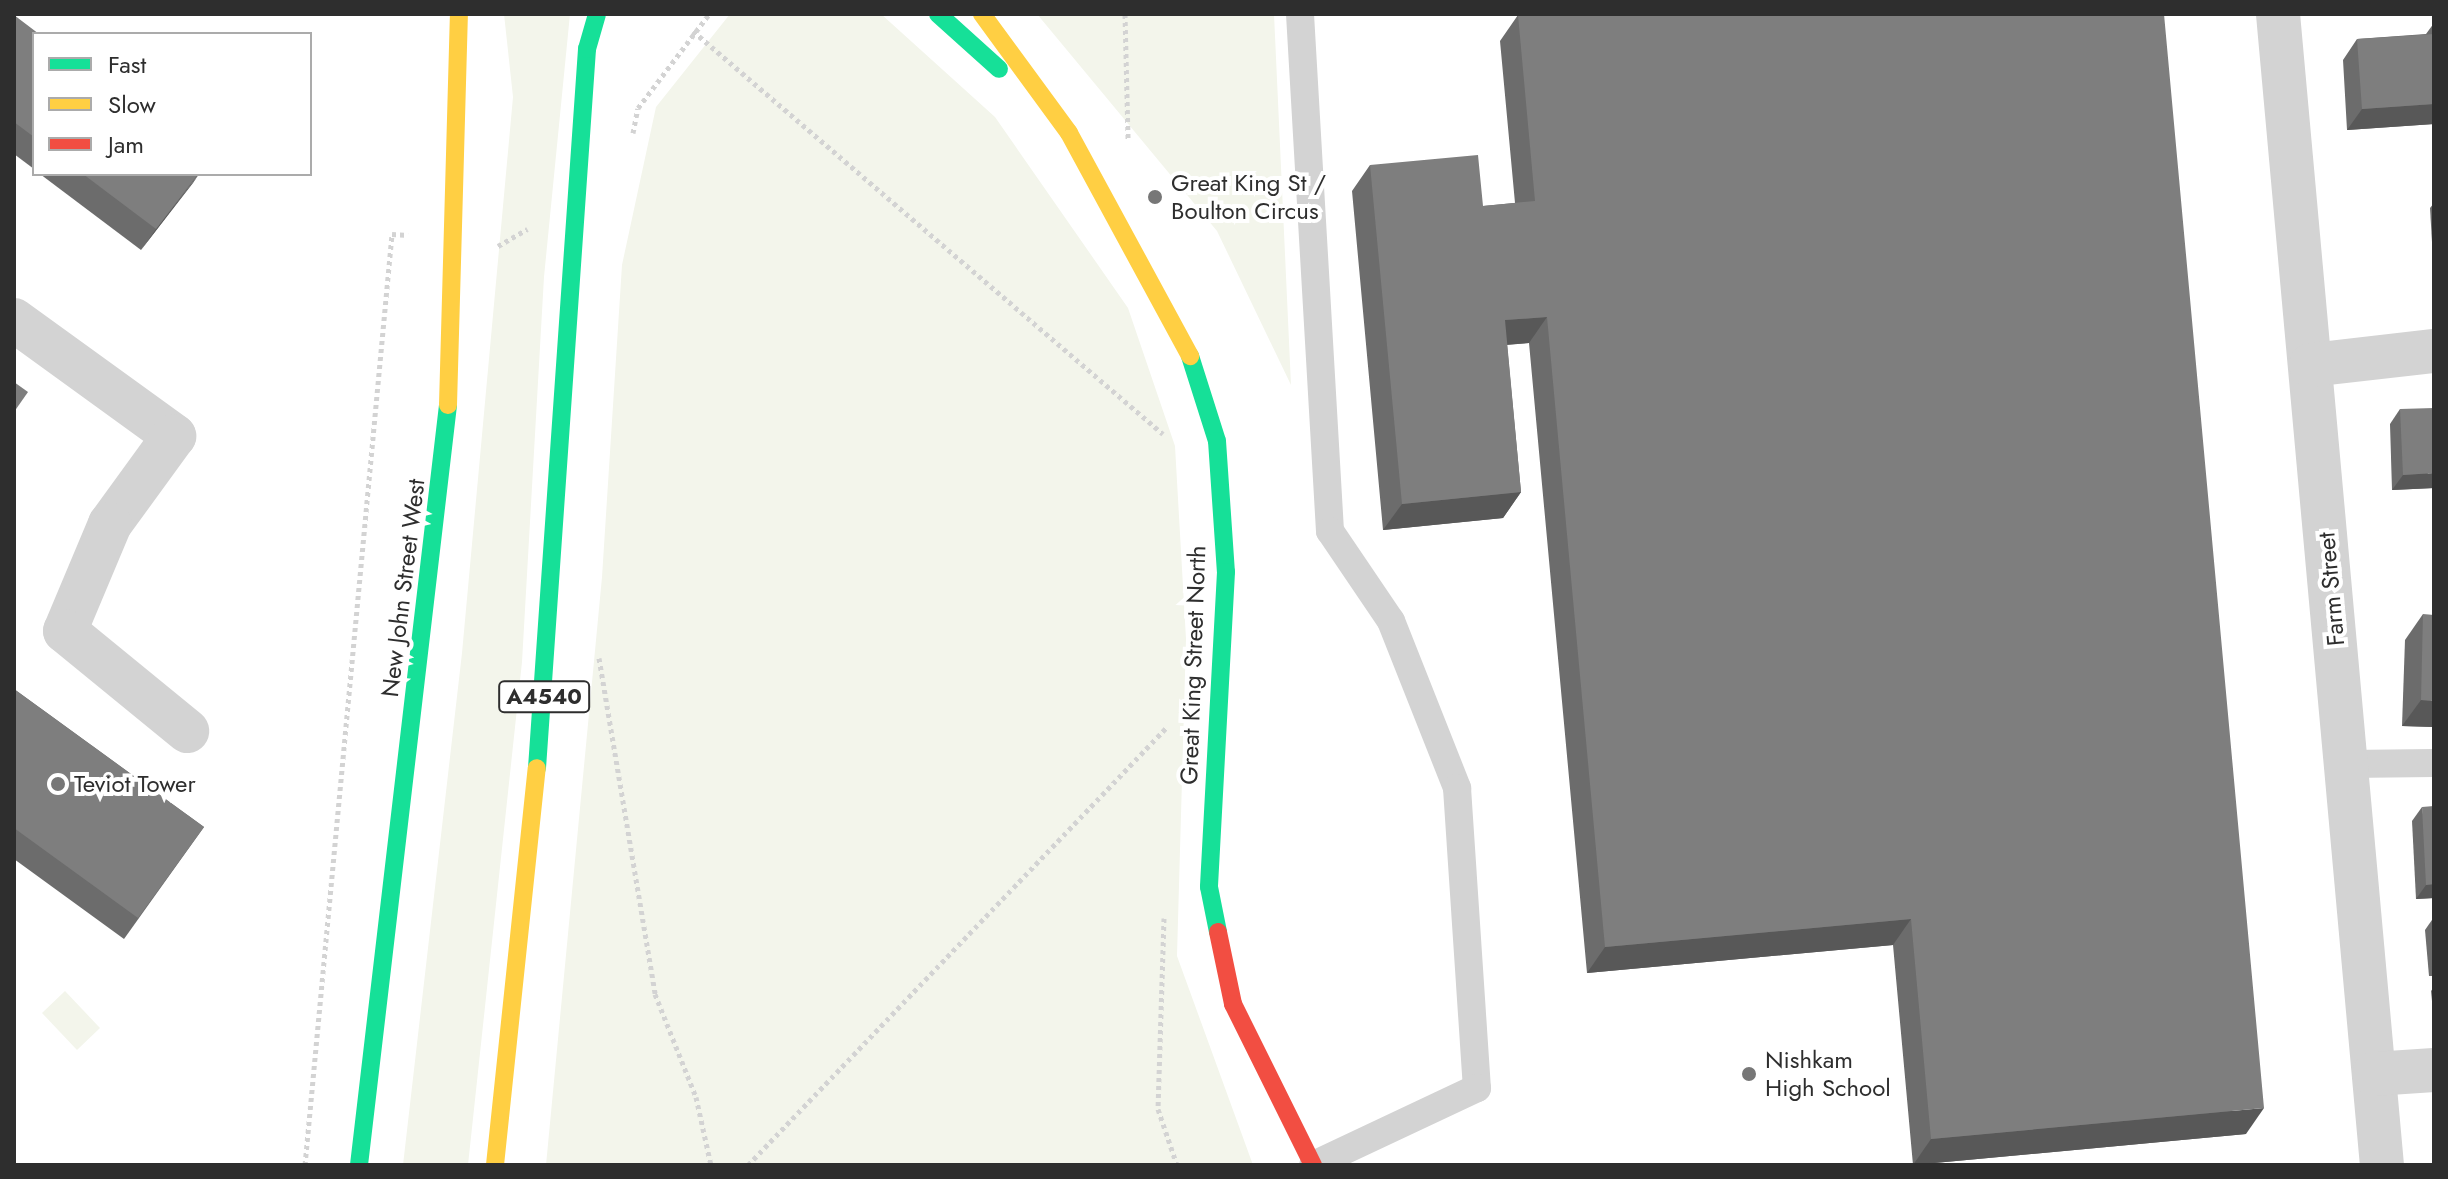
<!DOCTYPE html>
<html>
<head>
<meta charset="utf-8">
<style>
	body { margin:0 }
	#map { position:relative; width:2448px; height:1179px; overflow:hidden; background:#fff; font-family:Jost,sans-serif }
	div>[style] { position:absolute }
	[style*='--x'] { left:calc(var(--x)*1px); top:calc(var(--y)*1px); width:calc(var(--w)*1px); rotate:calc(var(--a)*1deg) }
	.green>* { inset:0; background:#f3f5eb }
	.path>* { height:5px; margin-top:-2.5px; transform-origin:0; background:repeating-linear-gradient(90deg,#d3d3d3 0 4px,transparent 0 8px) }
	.lane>* { height:28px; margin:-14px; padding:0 14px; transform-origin:14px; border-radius:14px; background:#d3d3d3 }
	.street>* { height:44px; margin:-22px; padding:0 22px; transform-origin:22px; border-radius:22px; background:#d3d3d3 }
	.fast>* { height:18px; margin:-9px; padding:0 9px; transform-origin:9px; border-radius:9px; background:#16e098 }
	.slow>* { height:18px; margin:-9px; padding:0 9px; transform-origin:9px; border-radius:9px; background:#ffcf43 }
	.jam>* { height:18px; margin:-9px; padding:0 9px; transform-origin:9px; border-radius:9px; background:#f24e42 }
	.wall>* { inset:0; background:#6c6c6c }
	.shaded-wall>* { inset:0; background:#585858 }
	.building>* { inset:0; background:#7e7e7e }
	.dots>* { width:22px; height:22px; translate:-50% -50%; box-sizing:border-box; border:4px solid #fff; border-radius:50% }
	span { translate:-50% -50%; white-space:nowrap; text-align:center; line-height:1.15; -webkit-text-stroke:8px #fff; paint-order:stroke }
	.shield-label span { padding:2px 6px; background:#fff; border:2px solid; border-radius:6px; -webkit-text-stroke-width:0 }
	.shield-label { font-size:22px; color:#2e2e2e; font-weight:700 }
	.poi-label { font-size:24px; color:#2e2e2e }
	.left { translate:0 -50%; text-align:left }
	.street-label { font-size:24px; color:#2e2e2e }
	.frame { position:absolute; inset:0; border:16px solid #2e2e2e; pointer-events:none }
	.legend { position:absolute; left:32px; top:32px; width:280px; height:144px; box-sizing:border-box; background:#fff; border:2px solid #ababab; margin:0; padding:10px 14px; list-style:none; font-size:24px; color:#2e2e2e }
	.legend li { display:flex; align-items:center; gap:16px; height:40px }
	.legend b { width:40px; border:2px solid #ababab }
</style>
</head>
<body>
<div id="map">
	<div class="green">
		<i style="clip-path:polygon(504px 14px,570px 14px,544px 277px,522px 662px,468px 1165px,403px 1165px,462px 653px,513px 97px)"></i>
		<i style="clip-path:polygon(730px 14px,881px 14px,995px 117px,1128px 308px,1175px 446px,1186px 639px,1177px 956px,1253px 1165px,546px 1165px,602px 577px,622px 265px,656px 107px)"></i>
		<i style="clip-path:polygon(1037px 14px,1274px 14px,1291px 385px,1217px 231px)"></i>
		<i style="clip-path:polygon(65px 991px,100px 1028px,77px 1050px,42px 1013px)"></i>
	</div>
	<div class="path">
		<i style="--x:1125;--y:14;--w:127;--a:88.6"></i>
		<i style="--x:693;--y:31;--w:619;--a:40.61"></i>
		<i style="--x:633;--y:133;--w:25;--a:-79"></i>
		<i style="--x:638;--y:108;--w:118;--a:-52.9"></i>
		<i style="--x:498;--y:246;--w:34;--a:-30"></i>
		<i style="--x:599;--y:658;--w:341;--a:80.5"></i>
		<i style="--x:655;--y:994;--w:111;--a:68.3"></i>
		<i style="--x:696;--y:1097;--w:70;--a:77.6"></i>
		<i style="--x:1164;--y:918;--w:191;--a:91.8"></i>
		<i style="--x:1158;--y:1109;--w:59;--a:71.3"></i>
		<i style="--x:305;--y:1165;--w:935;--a:-84.66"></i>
		<i style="--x:392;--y:234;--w:16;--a:4"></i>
		<i style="--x:748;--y:1165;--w:606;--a:-46.27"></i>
	</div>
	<div class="lane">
		<i style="--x:1300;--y:14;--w:518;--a:86.68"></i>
		<i style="--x:1330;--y:531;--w:109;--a:55.9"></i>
		<i style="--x:1391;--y:621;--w:180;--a:68.4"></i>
		<i style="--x:1457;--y:788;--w:301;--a:86.2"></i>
		<i style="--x:1477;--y:1088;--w:181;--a:154.8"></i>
		<i style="--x:2347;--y:764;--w:87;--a:-0.7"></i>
	</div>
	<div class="street">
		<i style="--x:2278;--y:14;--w:1156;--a:84.84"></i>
		<i style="--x:14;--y:320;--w:198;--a:35.9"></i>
		<i style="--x:174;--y:436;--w:109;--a:126"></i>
		<i style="--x:110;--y:524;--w:116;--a:112.8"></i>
		<i style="--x:65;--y:631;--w:158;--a:39.3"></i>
		<i style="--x:2311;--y:365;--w:124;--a:-6.5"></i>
		<i style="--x:2374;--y:1074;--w:60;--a:-3.8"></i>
	</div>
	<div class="fast">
		<i style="--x:938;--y:14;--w:82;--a:42"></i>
		<i style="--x:1190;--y:356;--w:89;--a:72.4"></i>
		<i style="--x:1217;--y:441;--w:131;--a:86.1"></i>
		<i style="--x:1226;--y:572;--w:315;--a:93.1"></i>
		<i style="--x:1209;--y:887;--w:46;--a:78.7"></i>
		<i style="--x:537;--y:768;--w:721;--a:-86.02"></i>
		<i style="--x:587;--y:49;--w:36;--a:-74"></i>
		<i style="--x:359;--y:1165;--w:765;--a:-83.32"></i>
	</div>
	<div class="slow">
		<i style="--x:982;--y:14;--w:147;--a:53.8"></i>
		<i style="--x:1069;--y:133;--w:254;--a:61.5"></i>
		<i style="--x:448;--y:405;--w:391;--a:-88.4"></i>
		<i style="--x:495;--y:1165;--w:399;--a:-84"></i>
	</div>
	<div class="jam">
		<i style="--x:1218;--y:932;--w:74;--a:78.2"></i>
		<i style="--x:1233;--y:1004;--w:180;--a:63.6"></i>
	</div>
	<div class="wall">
		<i style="clip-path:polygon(14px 15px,34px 34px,34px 169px,14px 154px)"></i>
		<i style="clip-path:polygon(1518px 15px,2246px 1134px,1913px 1165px,1893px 945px,1587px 973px,1529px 343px,1507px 345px,1521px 492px,1503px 518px,1383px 530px,1352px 191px,1370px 165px,1483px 206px,1515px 203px,1500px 41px)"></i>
		<i style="clip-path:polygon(2434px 23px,2434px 124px,2347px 130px,2343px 60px,2357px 39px,2426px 34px)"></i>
		<i style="clip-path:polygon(40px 174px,199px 174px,141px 250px)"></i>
		<i style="clip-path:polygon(2434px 203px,2434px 276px,2430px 208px)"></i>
		<i style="clip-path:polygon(2400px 409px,2434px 488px,2392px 490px,2390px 424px)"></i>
		<i style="clip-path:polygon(2423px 614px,2434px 727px,2402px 726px,2405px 640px)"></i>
		<i style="clip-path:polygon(14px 689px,204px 827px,124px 939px,14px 859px)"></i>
		<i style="clip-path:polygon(2422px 807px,2434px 898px,2416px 899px,2412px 821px)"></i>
		<i style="clip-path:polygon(2434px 917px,2434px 976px,2429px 976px,2425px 930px)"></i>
		<i style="clip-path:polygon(2434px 987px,2434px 1021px,2431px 991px)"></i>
	</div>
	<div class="shaded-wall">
		<i style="clip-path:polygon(2434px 104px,2434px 124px,2347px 130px,2362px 109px)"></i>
		<i style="clip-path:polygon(199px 174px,193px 183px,141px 250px,156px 229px)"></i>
		<i style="clip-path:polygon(1547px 317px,1529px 343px,1487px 346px,1505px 320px)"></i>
		<i style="clip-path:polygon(2434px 473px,2434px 488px,2392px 490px,2403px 475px)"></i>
		<i style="clip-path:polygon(1521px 492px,1503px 518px,1383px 530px,1402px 504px)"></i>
		<i style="clip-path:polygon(2421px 700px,2434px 701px,2434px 727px,2402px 726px)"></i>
		<i style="clip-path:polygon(2434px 884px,2434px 898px,2416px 899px,2426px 885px)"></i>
		<i style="clip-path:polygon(1911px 919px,1893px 945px,1587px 973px,1605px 947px)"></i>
		<i style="clip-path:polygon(2264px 1108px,2246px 1134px,1913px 1165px,1931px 1139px)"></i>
	</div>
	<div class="building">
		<i style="clip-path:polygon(1526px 14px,2164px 14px,2264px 1108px,1931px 1139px,1911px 919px,1605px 947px,1547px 317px,1505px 320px,1521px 492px,1402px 504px,1370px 165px,1478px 155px,1483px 206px,1535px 201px,1518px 15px)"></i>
		<i style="clip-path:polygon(14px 15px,39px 34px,34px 34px,34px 137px,14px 122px)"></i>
		<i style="clip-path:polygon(2434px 34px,2434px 104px,2362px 109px,2357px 39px)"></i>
		<i style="clip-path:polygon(83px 174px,198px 174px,156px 229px)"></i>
		<i style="clip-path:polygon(14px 382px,28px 392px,14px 412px)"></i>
		<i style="clip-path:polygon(2434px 408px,2434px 473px,2403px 475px,2400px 409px)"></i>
		<i style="clip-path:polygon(2423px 614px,2434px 615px,2434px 701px,2421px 700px)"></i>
		<i style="clip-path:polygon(14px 689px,204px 827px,138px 918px,14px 828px)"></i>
		<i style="clip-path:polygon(2434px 806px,2434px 884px,2426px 885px,2422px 807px)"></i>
	</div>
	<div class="dots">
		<i style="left:1155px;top:197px;background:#777"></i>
		<i style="left:58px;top:784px;background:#777"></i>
		<i style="left:1749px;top:1074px;background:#777"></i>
	</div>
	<div class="shield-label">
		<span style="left:544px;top:697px">A4540</span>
	</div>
	<div class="poi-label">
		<span class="left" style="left:1171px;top:197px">Great King St /<br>Boulton Circus</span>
		<span class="left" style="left:74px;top:784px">Teviot Tower</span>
		<span class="left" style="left:1765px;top:1074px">Nishkam<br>High School</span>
	</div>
	<div class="street-label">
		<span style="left:403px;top:588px;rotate:-83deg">New John Street West</span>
		<span style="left:2331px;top:589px;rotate:-95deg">Farm Street</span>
		<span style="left:1193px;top:665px;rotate:-88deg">Great King Street North</span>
	</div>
	<div class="frame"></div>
	<ul class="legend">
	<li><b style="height:10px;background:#16e098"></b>Fast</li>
	<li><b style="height:10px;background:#ffcf43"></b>Slow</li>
	<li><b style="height:10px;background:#f24e42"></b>Jam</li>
	</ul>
</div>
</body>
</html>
